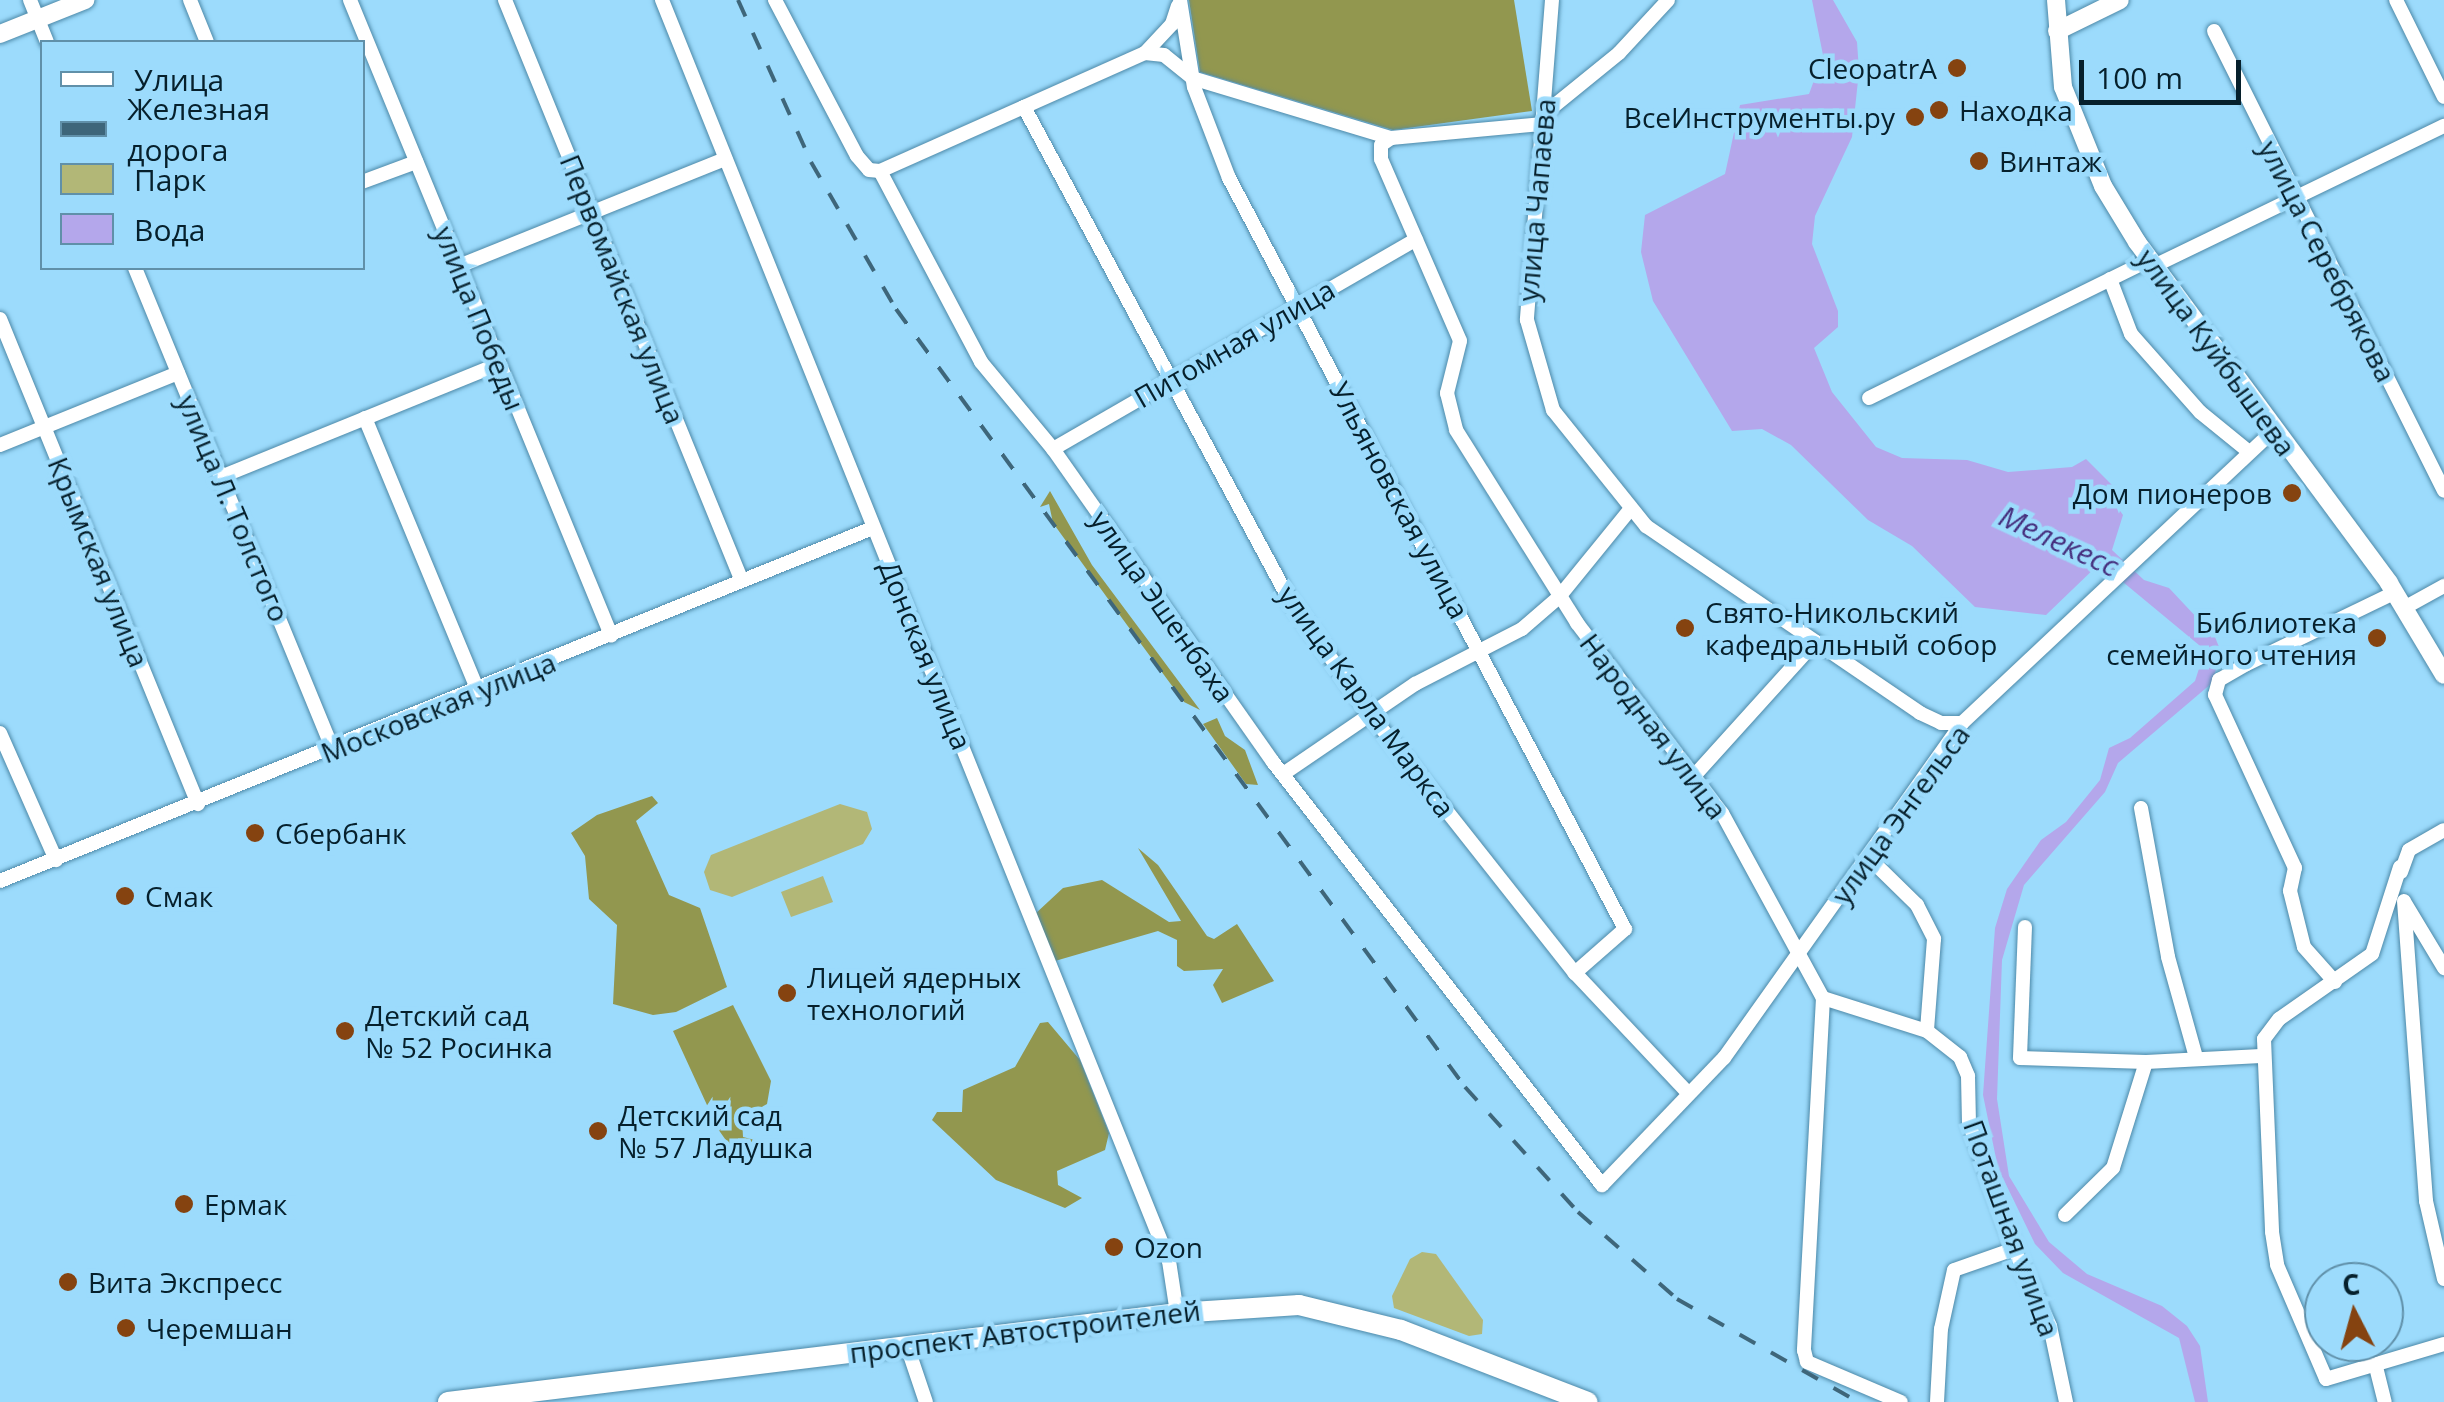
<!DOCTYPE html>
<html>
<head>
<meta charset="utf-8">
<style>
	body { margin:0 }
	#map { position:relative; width:2444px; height:1402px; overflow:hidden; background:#9cdbfc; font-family:"Open Sans",sans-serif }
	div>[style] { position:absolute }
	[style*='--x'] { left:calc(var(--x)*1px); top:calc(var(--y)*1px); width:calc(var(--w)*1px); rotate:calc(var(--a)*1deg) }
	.green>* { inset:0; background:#b2b777 }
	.forest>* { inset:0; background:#92974f }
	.water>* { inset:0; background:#b4a7eb }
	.roads { filter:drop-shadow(0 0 2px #4d89a8) drop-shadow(0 0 2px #4d89a8) }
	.minor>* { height:14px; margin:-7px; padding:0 7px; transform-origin:7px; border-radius:7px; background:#fff }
	.major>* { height:18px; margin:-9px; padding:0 9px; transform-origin:9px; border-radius:9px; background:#fff }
	.highway>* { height:20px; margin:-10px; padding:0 10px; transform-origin:10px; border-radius:10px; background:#fff }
	.rail>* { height:4px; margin-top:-2px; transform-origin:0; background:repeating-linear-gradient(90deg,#3e667a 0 18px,transparent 0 36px) }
	.dots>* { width:28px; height:28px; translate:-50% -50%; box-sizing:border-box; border:5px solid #9cdbfc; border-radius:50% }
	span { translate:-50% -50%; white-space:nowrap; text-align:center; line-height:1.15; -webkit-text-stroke:9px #9cdbfc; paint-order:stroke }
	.poi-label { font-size:28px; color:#06202c }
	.right { translate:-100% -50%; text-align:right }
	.left { translate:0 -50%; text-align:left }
	.street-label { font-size:28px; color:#06202c }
	.water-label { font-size:30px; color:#46307e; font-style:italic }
	.legend { position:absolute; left:40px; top:40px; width:325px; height:230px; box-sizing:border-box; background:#9cdbfc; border:2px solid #6090a9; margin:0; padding:12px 18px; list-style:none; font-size:30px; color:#06202c }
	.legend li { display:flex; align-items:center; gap:20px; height:50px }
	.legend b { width:50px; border:2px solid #6090a9 }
	.north { position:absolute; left:2304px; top:1262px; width:100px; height:100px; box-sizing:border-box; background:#9cdbfc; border:2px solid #6090a9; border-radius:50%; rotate:354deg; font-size:28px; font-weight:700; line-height:40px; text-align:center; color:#06202c }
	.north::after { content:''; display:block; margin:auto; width:35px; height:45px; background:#854310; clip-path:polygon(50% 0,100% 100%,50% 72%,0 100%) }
	.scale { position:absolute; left:2079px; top:60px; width:162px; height:45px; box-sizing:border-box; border:5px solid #06202c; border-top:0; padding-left:12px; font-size:30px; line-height:35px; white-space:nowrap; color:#06202c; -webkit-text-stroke:8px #9cdbfc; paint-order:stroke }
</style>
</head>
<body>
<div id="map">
	<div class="green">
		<i style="clip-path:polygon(840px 804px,867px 812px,872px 829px,863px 844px,732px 897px,710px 890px,704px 872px,711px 855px)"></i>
		<i style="clip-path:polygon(823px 876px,833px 902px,791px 917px,781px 892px)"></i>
		<i style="clip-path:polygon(1422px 1252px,1436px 1254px,1483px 1320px,1482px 1334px,1469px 1336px,1394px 1308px,1392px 1296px,1410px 1259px)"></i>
	</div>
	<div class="forest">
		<i style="clip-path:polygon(1189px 0,1514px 0,1532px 111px,1393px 130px,1200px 72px)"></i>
		<i style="clip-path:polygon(1050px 491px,1092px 565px,1200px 710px,1184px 702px,1127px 625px,1053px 523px,1049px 504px,1040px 507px)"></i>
		<i style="clip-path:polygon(1217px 718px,1225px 736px,1245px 750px,1258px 785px,1246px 784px,1203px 724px)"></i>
		<i style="clip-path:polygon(652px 796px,658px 803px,636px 821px,669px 895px,700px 908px,727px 987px,676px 1012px,653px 1015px,613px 1004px,617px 925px,589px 899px,585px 856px,571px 833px,597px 815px)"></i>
		<i style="clip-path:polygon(1138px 848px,1158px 865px,1207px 936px,1214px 939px,1237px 924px,1274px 981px,1222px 1003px,1213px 985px,1223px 969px,1184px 971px,1177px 966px,1177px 940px,1158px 931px,1055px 961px,1035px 914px,1063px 888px,1102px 880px,1169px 922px,1181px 921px)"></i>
		<i style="clip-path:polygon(733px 1005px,771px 1081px,767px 1104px,742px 1118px,743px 1137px,767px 1143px,750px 1156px,730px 1146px,718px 1129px,673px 1031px)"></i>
		<i style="clip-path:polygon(1048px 1022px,1080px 1060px,1109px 1133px,1105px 1150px,1057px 1171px,1058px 1185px,1082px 1198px,1065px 1208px,996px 1180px,932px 1120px,937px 1112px,962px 1112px,963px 1090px,1015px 1067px,1040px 1023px)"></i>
	</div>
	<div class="water">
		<i style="clip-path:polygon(1812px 0,1833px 0,1857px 42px,1859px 71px,1852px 137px,1815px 216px,1812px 244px,1838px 311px,1838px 327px,1814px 348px,1832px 392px,1876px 447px,1902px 458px,1967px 460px,2008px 472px,2072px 467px,2086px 459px,2116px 489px,2115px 504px,2123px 515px,2112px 550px,2144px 580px,2169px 588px,2215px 637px,2221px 652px,2212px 683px,2118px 763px,2105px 792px,2024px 885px,2002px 960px,1997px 1099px,2009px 1176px,2049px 1242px,2087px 1274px,2162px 1306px,2187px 1326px,2200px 1346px,2208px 1402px,2195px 1402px,2179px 1338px,2063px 1273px,2035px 1244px,1998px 1168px,1983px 1095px,1995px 928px,2007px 889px,2041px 840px,2066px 822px,2100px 780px,2109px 748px,2130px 738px,2195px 681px,2205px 650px,2100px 563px,2046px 615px,1975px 607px,1912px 546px,1868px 520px,1791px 445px,1762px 429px,1732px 431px,1653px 301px,1641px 252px,1645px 215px,1725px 174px,1740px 105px,1809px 94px,1816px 75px,1826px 70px)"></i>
	</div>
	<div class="roads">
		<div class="minor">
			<i style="--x:30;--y:0;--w:45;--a:68"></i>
			<i style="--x:190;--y:0;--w:45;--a:68"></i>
			<i style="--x:350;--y:0;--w:687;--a:67.66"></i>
			<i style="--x:505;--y:0;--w:625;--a:67.82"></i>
			<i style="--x:662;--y:0;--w:1359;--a:68.1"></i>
			<i style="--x:1169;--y:1261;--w:53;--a:81.3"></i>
			<i style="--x:775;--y:0;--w:176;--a:62.3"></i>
			<i style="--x:857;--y:156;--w:18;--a:49"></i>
			<i style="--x:869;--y:170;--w:11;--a:5"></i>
			<i style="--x:880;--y:171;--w:216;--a:62.1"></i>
			<i style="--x:981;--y:362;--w:113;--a:50.4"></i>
			<i style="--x:1053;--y:449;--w:383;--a:54.9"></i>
			<i style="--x:1273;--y:762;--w:536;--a:52.13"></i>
			<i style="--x:1602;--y:1185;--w:176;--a:-46.2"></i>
			<i style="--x:1724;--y:1058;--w:411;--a:-54.6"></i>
			<i style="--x:1962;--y:723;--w:427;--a:-43.2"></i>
			<i style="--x:1180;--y:0;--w:88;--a:80.9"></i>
			<i style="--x:1194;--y:87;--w:97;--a:69"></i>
			<i style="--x:1229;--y:178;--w:849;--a:62.2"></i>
			<i style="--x:1625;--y:929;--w:67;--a:138.7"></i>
			<i style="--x:1552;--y:0;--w:321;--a:94.5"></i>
			<i style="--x:1527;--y:320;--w:94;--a:73.9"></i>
			<i style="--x:1553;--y:410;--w:149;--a:51.3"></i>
			<i style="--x:1646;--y:526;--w:332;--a:34.3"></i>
			<i style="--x:1920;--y:713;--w:23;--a:25"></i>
			<i style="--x:1941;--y:723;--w:21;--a:0"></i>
			<i style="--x:2396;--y:0;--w:108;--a:63.7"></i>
			<i style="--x:2214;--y:31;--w:514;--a:63.43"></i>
			<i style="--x:1145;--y:53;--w:19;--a:6"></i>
			<i style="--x:1164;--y:55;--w:36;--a:39"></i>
			<i style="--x:1192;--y:78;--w:208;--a:16.8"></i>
			<i style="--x:1391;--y:138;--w:153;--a:-5.3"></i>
			<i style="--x:1024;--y:107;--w:559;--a:61.69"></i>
			<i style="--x:1289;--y:599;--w:142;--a:54.7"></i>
			<i style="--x:1371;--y:715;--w:329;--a:51.7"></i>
			<i style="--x:1575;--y:973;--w:165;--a:46.7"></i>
			<i style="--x:1544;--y:114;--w:97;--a:-39.1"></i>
			<i style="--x:1619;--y:53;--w:72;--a:-47.2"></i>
			<i style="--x:1391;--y:138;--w:12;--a:145"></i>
			<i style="--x:1381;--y:145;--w:14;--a:90"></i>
			<i style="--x:1381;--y:159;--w:198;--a:66.5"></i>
			<i style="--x:1460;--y:341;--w:54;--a:104"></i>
			<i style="--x:1447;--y:393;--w:38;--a:76"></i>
			<i style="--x:1456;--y:430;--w:228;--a:57.9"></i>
			<i style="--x:1577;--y:623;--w:239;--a:52.7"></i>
			<i style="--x:1722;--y:813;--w:211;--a:61.4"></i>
			<i style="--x:1823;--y:998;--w:353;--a:93.1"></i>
			<i style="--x:1804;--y:1350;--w:12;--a:76"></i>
			<i style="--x:1807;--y:1362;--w:102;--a:23.1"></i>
			<i style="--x:880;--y:171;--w:290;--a:-24"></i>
			<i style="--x:1145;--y:53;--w:40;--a:-47"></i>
			<i style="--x:1172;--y:24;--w:19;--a:-72"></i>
			<i style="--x:362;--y:182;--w:58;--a:-20.3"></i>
			<i style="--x:459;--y:266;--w:287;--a:-21.9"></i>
			<i style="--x:2154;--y:266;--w:322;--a:-25.8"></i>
			<i style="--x:135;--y:268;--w:521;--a:67.67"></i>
			<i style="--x:2110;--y:279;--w:59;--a:69.1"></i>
			<i style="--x:2131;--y:334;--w:104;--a:48.5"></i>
			<i style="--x:2200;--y:412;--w:62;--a:39.1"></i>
			<i style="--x:0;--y:319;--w:524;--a:67.79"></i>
			<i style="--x:1869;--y:398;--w:313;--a:-26.2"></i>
			<i style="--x:365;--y:418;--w:295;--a:67.5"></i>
			<i style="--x:0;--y:445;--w:192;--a:-22"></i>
			<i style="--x:1053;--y:449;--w:419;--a:-30"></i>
			<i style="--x:223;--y:476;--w:298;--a:-22.1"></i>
			<i style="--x:2404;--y:608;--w:46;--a:-28.8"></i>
			<i style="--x:0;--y:733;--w:139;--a:66.2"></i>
			<i style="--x:1283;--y:774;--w:160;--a:-34.3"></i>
			<i style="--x:1415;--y:684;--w:120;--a:-27.2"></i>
			<i style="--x:1522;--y:629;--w:49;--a:-40.9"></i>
			<i style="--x:1559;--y:597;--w:111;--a:-50.9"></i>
			<i style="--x:1694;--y:776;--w:181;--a:-47.9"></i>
			<i style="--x:2141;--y:808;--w:151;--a:79.7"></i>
			<i style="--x:2168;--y:957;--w:104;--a:74.4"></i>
			<i style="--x:1868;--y:857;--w:69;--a:44.4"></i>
			<i style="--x:1917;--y:905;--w:38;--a:63"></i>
			<i style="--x:1934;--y:939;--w:92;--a:94.4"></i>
			<i style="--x:1927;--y:1031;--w:42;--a:38.2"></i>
			<i style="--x:1960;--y:1057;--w:21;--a:67"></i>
			<i style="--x:1968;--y:1076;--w:47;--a:88.8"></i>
			<i style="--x:1969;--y:1123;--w:134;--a:70.3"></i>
			<i style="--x:2014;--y:1249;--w:85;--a:64.9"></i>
			<i style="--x:2050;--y:1326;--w:78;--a:78.1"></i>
			<i style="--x:2400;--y:867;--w:91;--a:107.8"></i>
			<i style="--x:2372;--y:954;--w:113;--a:145"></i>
			<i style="--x:2279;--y:1019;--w:25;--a:127"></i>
			<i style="--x:2264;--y:1039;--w:193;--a:87.6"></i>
			<i style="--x:2272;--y:1232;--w:33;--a:81"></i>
			<i style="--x:2277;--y:1265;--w:124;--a:66.7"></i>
			<i style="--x:2326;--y:1379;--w:123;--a:-16.5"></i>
			<i style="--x:2401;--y:872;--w:23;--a:-70"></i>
			<i style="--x:2409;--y:850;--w:40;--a:-29.7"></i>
			<i style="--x:0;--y:881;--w:942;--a:-22.02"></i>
			<i style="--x:2404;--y:901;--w:301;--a:85.8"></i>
			<i style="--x:2426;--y:1201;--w:80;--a:77"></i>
			<i style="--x:2405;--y:903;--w:76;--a:59"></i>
			<i style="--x:2025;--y:927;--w:131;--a:92.2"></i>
			<i style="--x:2020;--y:1058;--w:126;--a:1.8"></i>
			<i style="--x:2146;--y:1062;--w:115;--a:-3"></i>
			<i style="--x:2335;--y:982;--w:47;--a:-131.5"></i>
			<i style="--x:2304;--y:947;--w:58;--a:-104"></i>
			<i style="--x:2290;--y:891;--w:24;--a:-78"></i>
			<i style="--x:2295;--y:868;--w:191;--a:-114.8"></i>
			<i style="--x:2215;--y:695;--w:16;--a:-75"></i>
			<i style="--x:2219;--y:680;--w:32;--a:-30"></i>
			<i style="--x:2247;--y:664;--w:163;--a:-25.8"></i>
			<i style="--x:1823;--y:998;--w:109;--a:17.6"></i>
			<i style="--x:2065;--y:1215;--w:67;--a:-44.4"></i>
			<i style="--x:2113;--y:1168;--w:111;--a:-72.7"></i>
			<i style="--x:907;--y:1346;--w:59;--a:71.3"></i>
			<i style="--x:2376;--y:1367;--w:36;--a:76"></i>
			<i style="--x:1937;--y:1402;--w:73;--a:-86.9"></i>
			<i style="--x:1941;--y:1329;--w:60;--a:-77.6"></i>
			<i style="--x:1954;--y:1270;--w:64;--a:-19.3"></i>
		</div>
		<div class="major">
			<i style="--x:2056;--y:0;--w:87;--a:85.4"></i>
			<i style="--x:2063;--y:87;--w:107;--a:68"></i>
			<i style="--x:2103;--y:186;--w:66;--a:58.7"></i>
			<i style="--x:2137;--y:242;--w:424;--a:53.5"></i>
			<i style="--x:2389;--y:583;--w:107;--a:59.1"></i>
			<i style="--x:2057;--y:31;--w:70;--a:-26.2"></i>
			<i style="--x:0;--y:34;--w:92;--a:-21.8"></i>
		</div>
		<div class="highway">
			<i style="--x:448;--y:1402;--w:734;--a:-6.96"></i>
			<i style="--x:1177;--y:1313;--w:122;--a:-3.8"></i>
			<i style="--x:1299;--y:1305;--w:105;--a:13.8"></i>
			<i style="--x:1401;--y:1330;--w:200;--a:21.1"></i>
		</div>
	</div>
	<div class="rail">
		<i style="--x:738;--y:0;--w:178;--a:65.7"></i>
		<i style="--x:811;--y:162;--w:170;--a:60"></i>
		<i style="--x:896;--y:309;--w:964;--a:53.82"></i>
		<i style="--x:1465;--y:1087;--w:169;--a:47.9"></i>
		<i style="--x:1578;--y:1212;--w:132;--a:41.3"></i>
		<i style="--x:1677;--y:1299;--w:208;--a:29.6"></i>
	</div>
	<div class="dots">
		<i style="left:1957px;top:68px;background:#854310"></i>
		<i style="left:1939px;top:110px;background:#854310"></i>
		<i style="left:1915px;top:117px;background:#854310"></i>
		<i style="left:1979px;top:161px;background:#854310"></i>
		<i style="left:2292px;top:493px;background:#854310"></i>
		<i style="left:1685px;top:628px;background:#854310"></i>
		<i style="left:2377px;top:638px;background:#854310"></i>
		<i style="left:255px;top:833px;background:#854310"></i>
		<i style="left:125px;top:896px;background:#854310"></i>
		<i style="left:787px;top:993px;background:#854310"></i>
		<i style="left:345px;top:1031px;background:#854310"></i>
		<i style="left:598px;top:1131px;background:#854310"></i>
		<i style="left:184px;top:1204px;background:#854310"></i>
		<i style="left:1114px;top:1247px;background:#854310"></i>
		<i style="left:68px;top:1282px;background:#854310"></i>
		<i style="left:126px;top:1328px;background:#854310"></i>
	</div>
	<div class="poi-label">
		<span class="right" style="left:1937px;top:68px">CleopatrA</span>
		<span class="left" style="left:1959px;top:110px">Находка</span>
		<span class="right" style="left:1895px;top:117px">ВсеИнструменты.ру</span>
		<span class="left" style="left:1999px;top:161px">Винтаж</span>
		<span class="right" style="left:2272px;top:493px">Дом пионеров</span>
		<span class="left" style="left:1705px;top:628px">Свято-Никольский<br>кафедральный собор</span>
		<span class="right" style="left:2357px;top:638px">Библиотека<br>семейного чтения</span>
		<span class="left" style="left:275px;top:833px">Сбербанк</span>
		<span class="left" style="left:145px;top:896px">Смак</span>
		<span class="left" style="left:807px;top:993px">Лицей ядерных<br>технологий</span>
		<span class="left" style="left:365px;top:1031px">Детский сад<br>№ 52 Росинка</span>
		<span class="left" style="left:618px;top:1131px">Детский сад<br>№ 57 Ладушка</span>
		<span class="left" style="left:204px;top:1204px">Ермак</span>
		<span class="left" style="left:1134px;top:1247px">Ozon</span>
		<span class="left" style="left:88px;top:1282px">Вита Экспресс</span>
		<span class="left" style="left:146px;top:1328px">Черемшан</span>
	</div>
	<div class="street-label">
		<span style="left:1536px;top:200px;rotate:-85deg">улица Чапаева</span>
		<span style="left:2328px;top:261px;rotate:63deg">улица Серебрякова</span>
		<span style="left:623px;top:289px;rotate:68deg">Первомайская улица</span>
		<span style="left:480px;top:318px;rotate:68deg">улица Победы</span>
		<span style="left:1234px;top:343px;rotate:-30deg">Питомная улица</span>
		<span style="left:2217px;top:352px;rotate:54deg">улица Куйбышева</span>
		<span style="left:1400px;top:500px;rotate:62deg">Ульяновская улица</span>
		<span style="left:234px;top:508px;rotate:67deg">улица Л. Толстого</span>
		<span style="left:99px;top:562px;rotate:68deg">Крымская улица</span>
		<span style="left:1163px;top:606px;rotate:55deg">улица Эшенбаха</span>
		<span style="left:926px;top:655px;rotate:68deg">Донская улица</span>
		<span style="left:1367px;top:701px;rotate:54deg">улица Карла Маркса</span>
		<span style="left:438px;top:707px;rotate:-22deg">Московская улица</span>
		<span style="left:1654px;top:726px;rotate:53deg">Народная улица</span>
		<span style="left:1900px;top:814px;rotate:-54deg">улица Энгельса</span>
		<span style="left:2012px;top:1228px;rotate:70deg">Поташная улица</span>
		<span style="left:1025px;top:1331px;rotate:-7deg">проспект Автостроителей</span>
	</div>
	<div class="water-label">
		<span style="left:2059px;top:541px;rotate:25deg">Мелекесс</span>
	</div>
	<ul class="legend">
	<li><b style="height:12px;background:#fff"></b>Улица</li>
	<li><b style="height:12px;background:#3e667a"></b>Железная дорога</li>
	<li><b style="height:28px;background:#b2b777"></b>Парк</li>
	<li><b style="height:28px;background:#b4a7eb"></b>Вода</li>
	</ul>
	<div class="north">С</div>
	<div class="scale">100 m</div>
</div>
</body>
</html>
